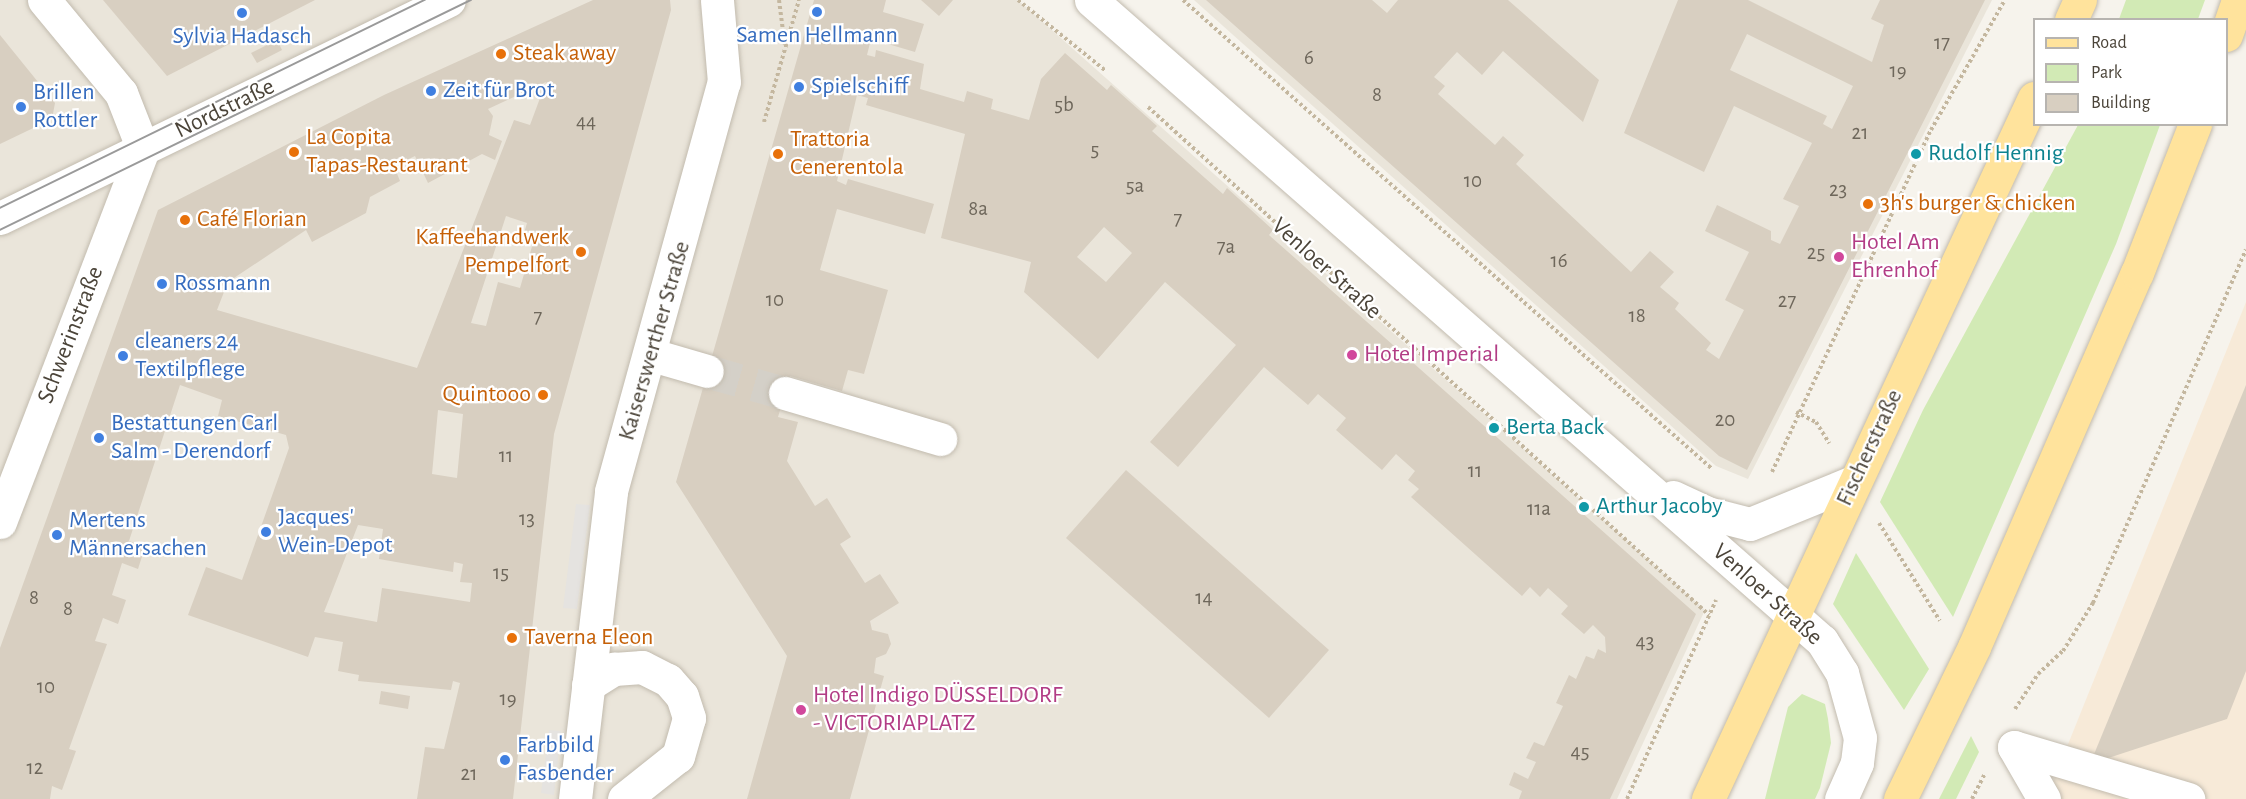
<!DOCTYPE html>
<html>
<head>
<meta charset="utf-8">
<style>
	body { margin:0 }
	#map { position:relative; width:2246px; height:799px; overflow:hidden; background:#f6f3ec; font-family:"Alegreya Sans",sans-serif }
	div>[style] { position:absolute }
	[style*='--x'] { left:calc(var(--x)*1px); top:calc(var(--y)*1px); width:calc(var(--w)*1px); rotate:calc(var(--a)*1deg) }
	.residential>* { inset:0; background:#eae5da }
	.commercial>* { inset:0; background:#f7ead8 }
	.green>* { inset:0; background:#d2eab5 }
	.parking>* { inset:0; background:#e5e3e0 }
	.building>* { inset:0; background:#d8cfc1 }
	.minor-tunnel>* { height:33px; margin-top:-16.5px; transform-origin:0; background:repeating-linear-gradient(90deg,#d4d0c8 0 33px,transparent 0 49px) }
	.path>* { height:4px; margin-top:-2px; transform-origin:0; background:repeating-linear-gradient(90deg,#c4b79f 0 3px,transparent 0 6px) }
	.roads { filter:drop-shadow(0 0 2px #c2bbae) drop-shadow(0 0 2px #c2bbae) }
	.minor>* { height:33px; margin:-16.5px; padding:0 16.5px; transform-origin:16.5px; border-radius:16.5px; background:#fff }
	.major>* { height:33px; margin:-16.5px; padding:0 16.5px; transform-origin:16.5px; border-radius:16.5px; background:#ffe39c }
	.tram>* { height:1.5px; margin:-0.75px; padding:0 0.75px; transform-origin:0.75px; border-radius:0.75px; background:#9a9a9a }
	.dots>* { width:16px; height:16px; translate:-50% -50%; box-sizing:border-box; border:3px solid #fff; border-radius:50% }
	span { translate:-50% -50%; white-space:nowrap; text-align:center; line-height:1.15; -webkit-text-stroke:4.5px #fff; paint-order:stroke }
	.number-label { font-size:21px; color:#6e675b }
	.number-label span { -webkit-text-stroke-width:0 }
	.shop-label { font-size:24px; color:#366cbe }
	.left { translate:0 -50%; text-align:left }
	.food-label { font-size:24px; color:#c56008 }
	.right { translate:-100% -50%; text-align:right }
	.street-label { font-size:24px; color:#4b4439 }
	.culture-label { font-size:24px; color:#0d838f }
	.hotel-label { font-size:24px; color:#b23c85 }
	.legend { position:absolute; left:2033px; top:18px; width:195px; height:108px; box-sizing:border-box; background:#fff; border:2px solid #b7b4b0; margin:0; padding:8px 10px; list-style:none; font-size:18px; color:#4b4439 }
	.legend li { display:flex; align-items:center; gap:12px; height:30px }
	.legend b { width:30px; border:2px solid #b7b4b0 }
</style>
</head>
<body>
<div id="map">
	<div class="residential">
		<i style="clip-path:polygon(0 0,1018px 0,1705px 610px,1617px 799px,0 799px)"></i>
		<i style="clip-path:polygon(1194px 0,1992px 0,1748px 479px,1716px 466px)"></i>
	</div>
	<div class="commercial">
		<i style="clip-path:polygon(2246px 302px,2246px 799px,2046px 799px)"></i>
	</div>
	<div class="green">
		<i style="clip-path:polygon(2126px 0,2205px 0,2198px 19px,2119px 19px)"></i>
		<i style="clip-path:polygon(2078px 125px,2160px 125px,2116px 244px,1953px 617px,1880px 502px,1923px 410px)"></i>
		<i style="clip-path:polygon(1856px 553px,1929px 669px,1904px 710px,1833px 604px)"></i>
		<i style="clip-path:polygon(1802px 694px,1825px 704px,1828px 719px,1831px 743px,1820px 788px,1815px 799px,1765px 799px,1788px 707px)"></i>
		<i style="clip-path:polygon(1971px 736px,1979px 752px,1956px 799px,1939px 799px)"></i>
	</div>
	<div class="parking">
		<i style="clip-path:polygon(576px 504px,590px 505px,577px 609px,563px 608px)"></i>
		<i style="clip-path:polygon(549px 730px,561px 731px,554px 795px,541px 793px)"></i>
	</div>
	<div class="building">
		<i style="clip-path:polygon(103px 0,315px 0,167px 76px)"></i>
		<i style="clip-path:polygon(evenodd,593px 0,670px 0,671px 10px,554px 434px,513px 799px,417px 799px,425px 747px,444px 749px,460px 683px,453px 681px,451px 690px,358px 681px,359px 675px,338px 671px,343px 642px,315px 637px,308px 657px,188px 615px,206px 567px,242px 580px,289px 448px,286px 435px,218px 416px,222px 400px,180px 385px,129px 541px,145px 547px,138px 569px,122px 563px,112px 595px,126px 600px,118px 624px,103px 618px,95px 641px,107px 644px,69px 749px,76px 751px,62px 790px,52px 786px,50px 799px,0 799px,0 648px,158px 210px,384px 95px,593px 0,546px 82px,530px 125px,514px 120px,417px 368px,217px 310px,224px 292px,216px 290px,306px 230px,312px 242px,366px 213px,370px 197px,400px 181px,394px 166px,415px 156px,428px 183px,482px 154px,495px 160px,502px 141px,489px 135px,493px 116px,488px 109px,546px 82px,593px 0,506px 216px,527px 223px,522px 240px,533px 243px,520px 288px,498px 282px,486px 326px,471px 323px,506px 216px,593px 0,438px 410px,463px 414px,457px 478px,432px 474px,438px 410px,593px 0,358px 525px,383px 529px,379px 559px,453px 572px,454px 562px,463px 564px,460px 582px,472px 583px,470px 602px,382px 588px,377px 622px,324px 612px,358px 525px)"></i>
		<i style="clip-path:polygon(evenodd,814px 0,886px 0,883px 12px,924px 24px,915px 52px,871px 39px,867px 55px,875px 57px,876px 50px,924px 64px,920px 89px,964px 102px,967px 91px,993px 99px,991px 109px,1029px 120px,1041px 79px,1065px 53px,1107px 90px,1111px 85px,1157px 126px,1152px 131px,1223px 194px,1227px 188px,1238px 198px,1273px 230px,1269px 235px,1696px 614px,1610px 799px,1519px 799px,1522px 791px,1509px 785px,1514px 772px,1528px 779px,1536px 762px,1526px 758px,1534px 742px,1544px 746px,1563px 706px,1556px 703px,1569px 675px,1576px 679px,1586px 656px,1594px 659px,1598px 649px,1606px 653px,1605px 637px,1593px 625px,1584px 634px,1561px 614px,1568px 606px,1548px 588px,1540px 597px,1530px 587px,1522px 596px,1411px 497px,1419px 489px,1408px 480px,1415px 471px,1396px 454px,1382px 470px,1336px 430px,1346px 418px,1318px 394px,1308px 405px,1264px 367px,1178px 467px,1150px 442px,1236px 345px,1165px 282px,1098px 359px,1024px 292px,1031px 262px,941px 238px,965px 134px,866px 105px,868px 98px,857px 95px,837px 181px,846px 185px,848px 179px,934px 204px,925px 234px,837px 209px,820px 270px,888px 290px,864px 374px,848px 370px,842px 391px,790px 376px,778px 417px,798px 422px,787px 461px,815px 506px,827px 498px,851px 537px,840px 544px,865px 583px,880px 574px,899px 603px,870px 621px,872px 630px,888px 634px,891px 644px,886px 654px,876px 658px,874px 673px,884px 676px,850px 799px,747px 799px,787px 656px,676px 482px,814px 0,1104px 227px,1132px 253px,1106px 282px,1077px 257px,1104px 227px)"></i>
		<i style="clip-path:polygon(921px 0,953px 0,939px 16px)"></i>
		<i style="clip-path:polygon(evenodd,1206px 0,1372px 0,1387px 13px,1398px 0,1508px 0,1599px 80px,1583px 122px,1503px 51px,1482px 75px,1457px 52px,1434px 77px,1445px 86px,1438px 94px,1495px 145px,1503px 136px,1524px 155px,1516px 164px,1631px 272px,1650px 251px,1674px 272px,1660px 287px,1679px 303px,1675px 309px,1711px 343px,1706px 350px,1719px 359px,1744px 310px,1725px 300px,1749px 252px,1705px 231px,1717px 205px,1771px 231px,1771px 240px,1780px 244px,1799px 206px,1783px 199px,1812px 143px,1734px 106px,1704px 172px,1624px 133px,1678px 0,1748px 0,1872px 62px,1884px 25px,1871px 19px,1880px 0,1985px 0,1747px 470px,1719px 456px,1206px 0,1747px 34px,1853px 86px,1832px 129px,1823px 124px,1827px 116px,1730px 70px,1747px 34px)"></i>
		<i style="clip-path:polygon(0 35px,55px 103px,52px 119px,0 144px)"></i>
		<i style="clip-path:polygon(277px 40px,282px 50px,257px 63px,251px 53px)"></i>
		<i style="clip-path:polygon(2246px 385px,2246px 671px,2227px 719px,2090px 764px)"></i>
		<i style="clip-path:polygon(1126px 470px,1329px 650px,1269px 718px,1066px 538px)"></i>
		<i style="clip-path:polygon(381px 691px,410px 696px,408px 709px,379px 704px)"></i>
	</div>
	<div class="minor-tunnel">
		<i style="--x:707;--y:371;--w:81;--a:15.8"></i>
	</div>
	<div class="path">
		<i style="--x:779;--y:0;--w:47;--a:82.7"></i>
		<i style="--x:1018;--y:0;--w:113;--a:38.9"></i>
		<i style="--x:1183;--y:0;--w:706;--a:41.55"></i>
		<i style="--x:1148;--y:107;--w:757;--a:42.16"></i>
		<i style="--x:764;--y:122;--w:127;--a:-74"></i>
		<i style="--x:1796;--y:412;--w:22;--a:27"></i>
		<i style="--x:1816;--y:422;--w:25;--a:58"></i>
		<i style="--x:1772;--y:472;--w:377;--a:-65.1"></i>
		<i style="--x:1931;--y:130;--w:150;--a:-60.4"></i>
		<i style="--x:1879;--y:523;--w:115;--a:58.1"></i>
		<i style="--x:2015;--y:709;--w:42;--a:-56.7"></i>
		<i style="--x:2038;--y:674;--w:34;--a:-43"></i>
		<i style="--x:2063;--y:651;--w:57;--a:-58"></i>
		<i style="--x:2093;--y:603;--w:385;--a:-66.6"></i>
		<i style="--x:1627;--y:799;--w:218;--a:-65.9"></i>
		<i style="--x:1972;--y:799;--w:27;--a:-63"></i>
	</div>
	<div class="roads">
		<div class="minor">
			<i style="--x:44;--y:0;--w:121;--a:50.4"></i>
			<i style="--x:121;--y:93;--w:60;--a:68.6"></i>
			<i style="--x:1091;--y:0;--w:972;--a:41.25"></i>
			<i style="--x:1822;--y:641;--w:38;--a:58"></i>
			<i style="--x:1842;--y:673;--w:67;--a:74.5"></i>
			<i style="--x:1860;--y:738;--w:25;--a:97"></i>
			<i style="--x:1857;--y:763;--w:39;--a:114"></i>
			<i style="--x:0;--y:218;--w:499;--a:-25.9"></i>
			<i style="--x:652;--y:355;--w:57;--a:16.2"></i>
			<i style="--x:785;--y:393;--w:162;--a:16.5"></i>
			<i style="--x:1673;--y:497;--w:38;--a:25"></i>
			<i style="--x:1707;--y:513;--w:44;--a:14.3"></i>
			<i style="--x:1750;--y:524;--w:111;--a:-22.2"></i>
			<i style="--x:0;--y:522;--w:399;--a:-69"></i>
			<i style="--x:588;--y:685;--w:31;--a:-32"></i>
			<i style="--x:614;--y:669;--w:28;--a:-4"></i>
			<i style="--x:642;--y:667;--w:29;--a:27"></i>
			<i style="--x:668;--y:680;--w:21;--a:49"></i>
			<i style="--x:682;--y:696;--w:23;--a:72"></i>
			<i style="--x:689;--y:718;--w:40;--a:106"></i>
			<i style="--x:678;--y:756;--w:69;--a:141.5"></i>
			<i style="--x:2014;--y:747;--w:182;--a:16.6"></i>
			<i style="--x:2014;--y:747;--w:60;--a:60"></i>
			<i style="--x:575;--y:799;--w:310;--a:-83.3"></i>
			<i style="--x:611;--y:491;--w:424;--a:-74.6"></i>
			<i style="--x:724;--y:82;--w:82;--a:-94.9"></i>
		</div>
		<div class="major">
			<i style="--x:2071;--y:20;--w:22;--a:-66"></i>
			<i style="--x:2226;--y:35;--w:37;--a:-71"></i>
			<i style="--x:1708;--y:799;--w:773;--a:-65.06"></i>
			<i style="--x:1900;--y:799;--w:169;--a:-64"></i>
			<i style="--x:1974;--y:647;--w:408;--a:-66.5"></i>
			<i style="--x:2137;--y:273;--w:160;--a:-68.7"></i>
		</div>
	</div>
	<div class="tram">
		<i style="--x:0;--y:208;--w:473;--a:-26.1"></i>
		<i style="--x:0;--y:230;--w:524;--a:-26.03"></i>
	</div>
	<div class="dots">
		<i style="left:817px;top:12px;background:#3f7fe0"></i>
		<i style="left:242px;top:13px;background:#3f7fe0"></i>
		<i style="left:501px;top:54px;background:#e8710a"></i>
		<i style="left:799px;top:87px;background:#3f7fe0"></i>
		<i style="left:431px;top:91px;background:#3f7fe0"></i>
		<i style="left:21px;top:107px;background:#3f7fe0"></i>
		<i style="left:294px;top:152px;background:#e8710a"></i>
		<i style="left:778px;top:154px;background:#e8710a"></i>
		<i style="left:1916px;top:154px;background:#0f9aa8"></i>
		<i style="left:1868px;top:204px;background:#e8710a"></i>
		<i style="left:185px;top:220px;background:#e8710a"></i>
		<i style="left:581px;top:252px;background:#e8710a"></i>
		<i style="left:1839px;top:257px;background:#d1479c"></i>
		<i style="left:162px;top:284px;background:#3f7fe0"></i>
		<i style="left:1352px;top:355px;background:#d1479c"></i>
		<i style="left:123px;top:356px;background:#3f7fe0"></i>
		<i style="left:543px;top:395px;background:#e8710a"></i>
		<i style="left:1494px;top:428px;background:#0f9aa8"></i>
		<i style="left:99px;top:438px;background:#3f7fe0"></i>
		<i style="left:1584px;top:507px;background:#0f9aa8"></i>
		<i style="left:266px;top:532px;background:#3f7fe0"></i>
		<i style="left:57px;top:535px;background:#3f7fe0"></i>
		<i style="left:512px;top:638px;background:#e8710a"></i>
		<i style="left:801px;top:710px;background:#d1479c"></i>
		<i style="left:505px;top:760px;background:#3f7fe0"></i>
	</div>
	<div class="number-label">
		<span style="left:1942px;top:43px">17</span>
		<span style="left:1309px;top:58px">6</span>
		<span style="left:1898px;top:71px">19</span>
		<span style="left:1377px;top:95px">8</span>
		<span style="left:1064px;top:105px">5b</span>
		<span style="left:586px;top:122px">44</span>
		<span style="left:1860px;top:133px">21</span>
		<span style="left:1095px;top:150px">5</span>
		<span style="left:1473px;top:181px">10</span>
		<span style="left:1135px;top:186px">5a</span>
		<span style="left:1838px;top:190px">23</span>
		<span style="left:978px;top:209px">8a</span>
		<span style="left:1178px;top:219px">7</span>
		<span style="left:1226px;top:247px">7a</span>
		<span style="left:1816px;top:253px">25</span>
		<span style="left:1559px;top:261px">16</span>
		<span style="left:775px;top:300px">10</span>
		<span style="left:1787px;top:301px">27</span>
		<span style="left:1637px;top:316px">18</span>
		<span style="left:538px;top:317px">7</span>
		<span style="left:1725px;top:420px">20</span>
		<span style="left:506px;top:456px">11</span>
		<span style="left:1475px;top:471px">11</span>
		<span style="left:1539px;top:509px">11a</span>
		<span style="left:527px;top:519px">13</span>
		<span style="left:501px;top:573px">15</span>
		<span style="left:34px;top:598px">8</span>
		<span style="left:1204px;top:598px">14</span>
		<span style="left:68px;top:609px">8</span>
		<span style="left:1645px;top:642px">43</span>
		<span style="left:46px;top:687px">10</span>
		<span style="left:508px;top:699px">19</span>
		<span style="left:1580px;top:752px">45</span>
		<span style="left:35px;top:768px">12</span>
		<span style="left:469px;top:774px">21</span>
	</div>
	<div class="shop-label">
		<span style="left:817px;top:36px">Samen Hellmann</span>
		<span style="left:242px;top:37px">Sylvia Hadasch</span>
		<span class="left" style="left:811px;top:87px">Spielschiff</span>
		<span class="left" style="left:443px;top:91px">Zeit für Brot</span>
		<span class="left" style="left:33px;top:107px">Brillen<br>Rottler</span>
		<span class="left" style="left:174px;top:284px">Rossmann</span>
		<span class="left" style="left:135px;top:356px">cleaners 24<br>Textilpflege</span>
		<span class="left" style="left:111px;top:438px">Bestattungen Carl<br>Salm - Derendorf</span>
		<span class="left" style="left:278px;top:532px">Jacques'<br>Wein-Depot</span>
		<span class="left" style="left:69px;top:535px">Mertens<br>Männersachen</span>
		<span class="left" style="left:517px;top:760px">Farbbild<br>Fasbender</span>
	</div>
	<div class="food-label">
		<span class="left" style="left:513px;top:54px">Steak away</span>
		<span class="left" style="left:306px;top:152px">La Copita<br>Tapas-Restaurant</span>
		<span class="left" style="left:790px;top:154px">Trattoria<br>Cenerentola</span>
		<span class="left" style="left:1880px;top:204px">3h's burger &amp; chicken</span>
		<span class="left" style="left:197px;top:220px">Café Florian</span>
		<span class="right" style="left:569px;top:252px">Kaffeehandwerk<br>Pempelfort</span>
		<span class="right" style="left:531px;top:395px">Quintooo</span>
		<span class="left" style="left:524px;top:638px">Taverna Eleon</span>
	</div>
	<div class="street-label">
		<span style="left:225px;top:109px;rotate:-26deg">Nordstraße</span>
		<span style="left:1326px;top:269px;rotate:42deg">Venloer Straße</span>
		<span style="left:71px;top:335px;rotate:-69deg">Schwerinstraße</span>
		<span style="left:655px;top:341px;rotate:-74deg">Kaiserswerther Straße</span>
		<span style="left:1870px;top:448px;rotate:-65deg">Fischerstraße</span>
		<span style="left:1767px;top:595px;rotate:42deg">Venloer Straße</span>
	</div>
	<div class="culture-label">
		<span class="left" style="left:1928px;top:154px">Rudolf Hennig</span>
		<span class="left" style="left:1506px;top:428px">Berta Back</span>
		<span class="left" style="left:1596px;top:507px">Arthur Jacoby</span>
	</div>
	<div class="hotel-label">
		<span class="left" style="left:1851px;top:257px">Hotel Am<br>Ehrenhof</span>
		<span class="left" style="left:1364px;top:355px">Hotel Imperial</span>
		<span class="left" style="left:813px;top:710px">Hotel Indigo DÜSSELDORF<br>- VICTORIAPLATZ</span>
	</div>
	<ul class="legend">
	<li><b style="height:8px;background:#ffe39c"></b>Road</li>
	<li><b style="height:16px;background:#d2eab5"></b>Park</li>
	<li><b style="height:16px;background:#d8cfc1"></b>Building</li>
	</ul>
</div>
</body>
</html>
